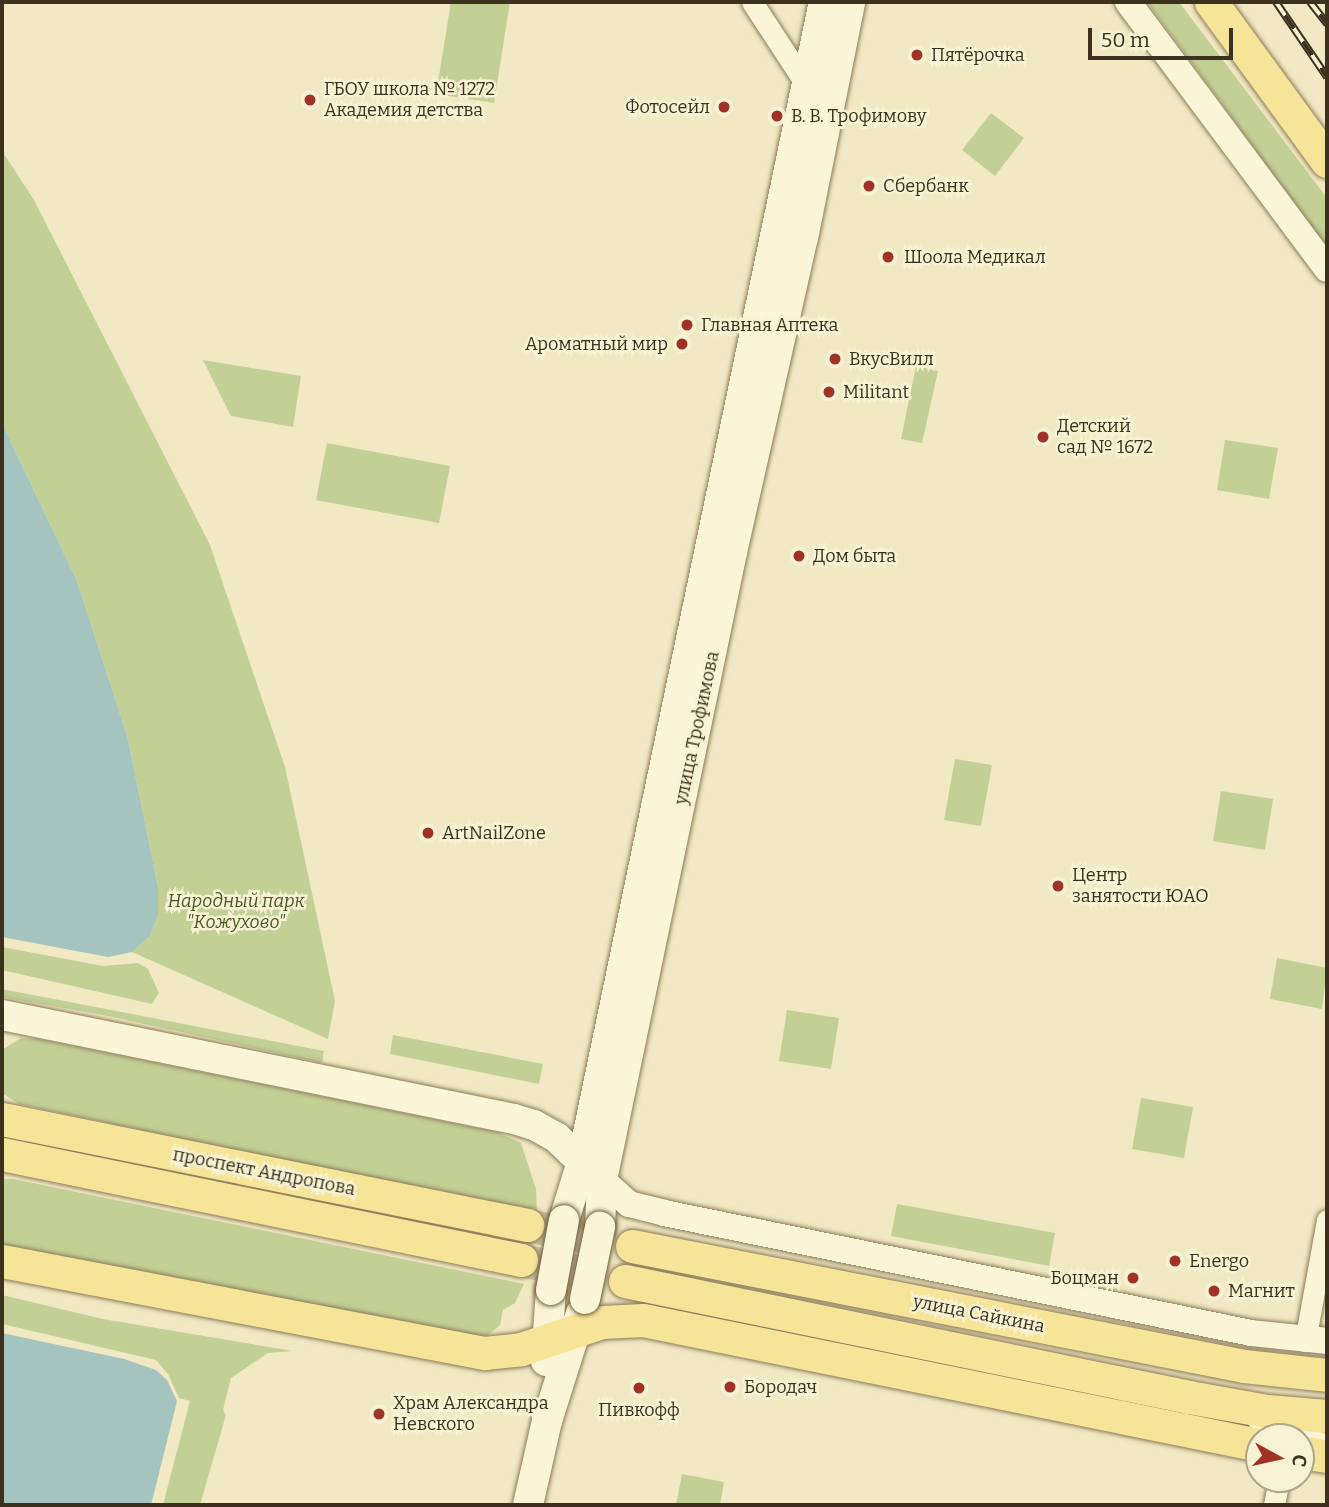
<!DOCTYPE html>
<html>
<head>
<meta charset="utf-8">
<style>
	body { margin:0 }
	#map { position:relative; width:1329px; height:1507px; overflow:hidden; background:#f1e9c3; font-family:Bitter,serif }
	div>[style] { position:absolute }
	[style*='--x'] { left:calc(var(--x)*1px); top:calc(var(--y)*1px); width:calc(var(--w)*1px); rotate:calc(var(--a)*1deg) }
	.green>* { inset:0; background:#c2d096 }
	.water>* { inset:0; background:#a6c4bf }
	.primary-tunnel>* { height:33px; margin-top:-16.5px; transform-origin:0; background:repeating-linear-gradient(90deg,#cdc4a2 0 33px,transparent 0 50px) }
	.roads { filter:drop-shadow(0 0 2px #8d7b59) drop-shadow(0 0 2px #8d7b59) }
	.minor>* { height:21px; margin:-10.5px; padding:0 10.5px; transform-origin:10.5px; border-radius:10.5px; background:#fbf5d8 }
	.tertiary>* { height:26px; margin:-13px; padding:0 13px; transform-origin:13px; border-radius:13px; background:#fbf5d8 }
	.secondary>* { height:30px; margin:-15px; padding:0 15px; transform-origin:15px; border-radius:15px; background:#fbf5d8 }
	.primary>* { height:33px; margin:-16.5px; padding:0 16.5px; transform-origin:16.5px; border-radius:16.5px; background:#f6e599 }
	.rail>* { height:8px; margin-top:-4px; transform-origin:0; background:repeating-linear-gradient(90deg,#f8f2d4 0 16px,#3c301e 0 32px); box-sizing:border-box; border-block:2px solid #3c301e }
	.bridges { filter:drop-shadow(0 0 2px #6f5c3c) drop-shadow(0 0 2px #6f5c3c) }
	.secondary-bridge>* { height:30px; margin:-15px; padding:0 15px; transform-origin:15px; border-radius:15px; background:#fbf5d8 }
	.dots>* { width:19px; height:19px; translate:-50% -50%; box-sizing:border-box; border:4px solid #f8f2d4; border-radius:50% }
	span { translate:-50% -50%; white-space:nowrap; text-align:center; line-height:1.15; -webkit-text-stroke:5px #f8f2d4; paint-order:stroke }
	.poi-label { font-size:18px; color:#3c301e }
	.left { translate:0 -50%; text-align:left }
	.right { translate:-100% -50%; text-align:right }
	.street-label { font-size:18px; color:#3c301e }
	.park-label { font-size:18px; color:#455923; font-style:italic }
	.frame { position:absolute; inset:0; border:4px solid #3c301e; pointer-events:none }
	.north { position:absolute; left:1245px; top:1423px; width:70px; height:70px; box-sizing:border-box; background:#f8f2d4; border:2px solid #ada48b; border-radius:50%; rotate:98deg; font-size:19px; font-weight:700; line-height:28px; text-align:center; color:#3c301e }
	.north::after { content:''; display:block; margin:auto; width:24px; height:32px; background:#a03325; clip-path:polygon(50% 0,100% 100%,50% 72%,0 100%) }
	.scale { position:absolute; left:1088px; top:28px; width:145px; height:32px; box-sizing:border-box; border:4px solid #3c301e; border-top:0; padding-left:9px; font-size:21px; line-height:24px; white-space:nowrap; color:#3c301e; -webkit-text-stroke:5px #f8f2d4; paint-order:stroke }
</style>
</head>
<body>
<div id="map">
	<div class="green">
		<i style="clip-path:polygon(451px 2px,510px 2px,494px 103px,436px 94px)"></i>
		<i style="clip-path:polygon(1147px 2px,1179px 2px,1327px 198px,1327px 247px)"></i>
		<i style="clip-path:polygon(991px 113px,1024px 138px,995px 176px,962px 150px)"></i>
		<i style="clip-path:polygon(2px 151px,34px 200px,210px 545px,285px 767px,335px 1001px,328px 1039px,132px 952px,150px 936px,158px 916px,158px 887px,128px 739px,77px 581px,2px 423px)"></i>
		<i style="clip-path:polygon(203px 360px,301px 376px,293px 427px,231px 416px)"></i>
		<i style="clip-path:polygon(916px 366px,938px 371px,922px 443px,901px 439px)"></i>
		<i style="clip-path:polygon(1225px 440px,1278px 448px,1269px 499px,1217px 490px)"></i>
		<i style="clip-path:polygon(327px 443px,450px 466px,439px 523px,316px 500px)"></i>
		<i style="clip-path:polygon(955px 759px,992px 765px,981px 826px,944px 820px)"></i>
		<i style="clip-path:polygon(1221px 791px,1273px 799px,1265px 850px,1213px 841px)"></i>
		<i style="clip-path:polygon(2px 947px,103px 966px,138px 963px,148px 969px,159px 993px,152px 1004px,2px 970px)"></i>
		<i style="clip-path:polygon(1277px 958px,1327px 968px,1322px 1009px,1270px 999px)"></i>
		<i style="clip-path:polygon(2px 989px,324px 1051px,322px 1063px,108px 1016px,2px 997px)"></i>
		<i style="clip-path:polygon(787px 1010px,839px 1018px,831px 1069px,779px 1061px)"></i>
		<i style="clip-path:polygon(393px 1035px,543px 1064px,539px 1084px,390px 1054px)"></i>
		<i style="clip-path:polygon(21px 1038px,40px 1039px,497px 1132px,521px 1143px,536px 1189px,537px 1214px,19px 1104px,2px 1093px,2px 1050px)"></i>
		<i style="clip-path:polygon(1141px 1098px,1193px 1107px,1184px 1158px,1132px 1149px)"></i>
		<i style="clip-path:polygon(2px 1179px,13px 1179px,524px 1284px,515px 1303px,503px 1310px,500px 1325px,485px 1338px,2px 1249px)"></i>
		<i style="clip-path:polygon(897px 1204px,1055px 1233px,1049px 1266px,891px 1236px)"></i>
		<i style="clip-path:polygon(2px 1295px,103px 1319px,293px 1351px,268px 1353px,231px 1378px,223px 1410px,226px 1415px,200px 1505px,163px 1505px,190px 1401px,179px 1398px,168px 1374px,156px 1360px,2px 1324px)"></i>
		<i style="clip-path:polygon(682px 1474px,724px 1482px,720px 1505px,676px 1505px)"></i>
	</div>
	<div class="water">
		<i style="clip-path:polygon(2px 423px,77px 581px,128px 739px,158px 887px,158px 916px,150px 936px,132px 952px,108px 957px,2px 937px)"></i>
		<i style="clip-path:polygon(2px 1333px,124px 1359px,156px 1370px,167px 1380px,177px 1401px,151px 1505px,2px 1505px)"></i>
	</div>
	<div class="primary-tunnel">
		<i style="--x:527;--y:1225;--w:107;--a:11.3"></i>
		<i style="--x:521;--y:1260;--w:106;--a:11.4"></i>
	</div>
	<div class="roads">
		<div class="minor">
			<i style="--x:752;--y:2;--w:104;--a:56.8"></i>
			<i style="--x:1305;--y:1341;--w:123;--a:-79.7"></i>
			<i style="--x:1258;--y:1420;--w:73;--a:19.9"></i>
			<i style="--x:1274;--y:1505;--w:26;--a:-79"></i>
		</div>
		<div class="tertiary">
			<i style="--x:1128;--y:2;--w:333;--a:53.3"></i>
			<i style="--x:591;--y:1170;--w:51;--a:41.8"></i>
			<i style="--x:629;--y:1204;--w:36;--a:14"></i>
			<i style="--x:664;--y:1213;--w:599;--a:11.55"></i>
			<i style="--x:1251;--y:1333;--w:76;--a:6"></i>
		</div>
		<div class="secondary">
			<i style="--x:2;--y:1015;--w:522;--a:11.48"></i>
			<i style="--x:514;--y:1119;--w:21;--a:17"></i>
			<i style="--x:534;--y:1125;--w:26;--a:29"></i>
			<i style="--x:557;--y:1138;--w:35;--a:44"></i>
			<i style="--x:564;--y:1220;--w:61;--a:-72.8"></i>
			<i style="--x:582;--y:1162;--w:1185;--a:-78.22"></i>
			<i style="--x:600;--y:1227;--w:47;--a:-87.6"></i>
			<i style="--x:602;--y:1180;--w:641;--a:-78.3"></i>
			<i style="--x:732;--y:552;--w:322;--a:-77.3"></i>
			<i style="--x:803;--y:238;--w:241;--a:-78.7"></i>
			<i style="--x:546;--y:1361;--w:71;--a:-86"></i>
			<i style="--x:528;--y:1505;--w:86;--a:-77.3"></i>
			<i style="--x:547;--y:1421;--w:113;--a:-72.5"></i>
		</div>
		<div class="primary">
			<i style="--x:1211;--y:2;--w:197;--a:53.9"></i>
			<i style="--x:2;--y:1119;--w:536;--a:11.41"></i>
			<i style="--x:2;--y:1154;--w:530;--a:11.54"></i>
			<i style="--x:632;--y:1246;--w:624;--a:11.09"></i>
			<i style="--x:1244;--y:1366;--w:83;--a:6.2"></i>
			<i style="--x:2;--y:1261;--w:492;--a:10.8"></i>
			<i style="--x:485;--y:1353;--w:36;--a:-6"></i>
			<i style="--x:521;--y:1349;--w:85;--a:-18.4"></i>
			<i style="--x:602;--y:1322;--w:41;--a:-2.8"></i>
			<i style="--x:643;--y:1320;--w:629;--a:11.47"></i>
			<i style="--x:625;--y:1281;--w:576;--a:11.62"></i>
			<i style="--x:1189;--y:1397;--w:79;--a:10.2"></i>
			<i style="--x:1267;--y:1411;--w:60;--a:4.8"></i>
			<i style="--x:1301;--y:1452;--w:26;--a:9"></i>
		</div>
	</div>
	<div class="rail">
		<i style="--x:1276;--y:2;--w:91;--a:55.8"></i>
		<i style="--x:1310;--y:2;--w:28;--a:52"></i>
	</div>
	<div class="bridges">
		<div class="secondary-bridge">
			<i style="--x:551;--y:1290;--w:71;--a:-79.5"></i>
			<i style="--x:585;--y:1299;--w:74;--a:-78.2"></i>
		</div>
	</div>
	<div class="dots">
		<i style="left:917px;top:55px;background:#a03325"></i>
		<i style="left:310px;top:100px;background:#a03325"></i>
		<i style="left:724px;top:107px;background:#a03325"></i>
		<i style="left:777px;top:116px;background:#a03325"></i>
		<i style="left:869px;top:186px;background:#a03325"></i>
		<i style="left:888px;top:257px;background:#a03325"></i>
		<i style="left:687px;top:325px;background:#a03325"></i>
		<i style="left:682px;top:344px;background:#a03325"></i>
		<i style="left:835px;top:359px;background:#a03325"></i>
		<i style="left:829px;top:392px;background:#a03325"></i>
		<i style="left:1043px;top:437px;background:#a03325"></i>
		<i style="left:799px;top:556px;background:#a03325"></i>
		<i style="left:428px;top:833px;background:#a03325"></i>
		<i style="left:1058px;top:886px;background:#a03325"></i>
		<i style="left:1175px;top:1261px;background:#a03325"></i>
		<i style="left:1133px;top:1278px;background:#a03325"></i>
		<i style="left:1214px;top:1291px;background:#a03325"></i>
		<i style="left:730px;top:1387px;background:#a03325"></i>
		<i style="left:639px;top:1388px;background:#a03325"></i>
		<i style="left:379px;top:1414px;background:#a03325"></i>
	</div>
	<div class="poi-label">
		<span class="left" style="left:931px;top:55px">Пятёрочка</span>
		<span class="left" style="left:324px;top:100px">ГБОУ школа № 1272<br>Академия детства</span>
		<span class="right" style="left:710px;top:107px">Фотосейл</span>
		<span class="left" style="left:791px;top:116px">В. В. Трофимову</span>
		<span class="left" style="left:883px;top:186px">Сбербанк</span>
		<span class="left" style="left:904px;top:257px">Шоола Медикал</span>
		<span class="left" style="left:701px;top:325px">Главная Аптека</span>
		<span class="right" style="left:668px;top:344px">Ароматный мир</span>
		<span class="left" style="left:849px;top:359px">ВкусВилл</span>
		<span class="left" style="left:843px;top:392px">Militant</span>
		<span class="left" style="left:1057px;top:437px">Детский<br>сад № 1672</span>
		<span class="left" style="left:813px;top:556px">Дом быта</span>
		<span class="left" style="left:442px;top:833px">ArtNailZone</span>
		<span class="left" style="left:1072px;top:886px">Центр<br>занятости ЮАО</span>
		<span class="left" style="left:1189px;top:1261px">Energo</span>
		<span class="right" style="left:1119px;top:1278px">Боцман</span>
		<span class="left" style="left:1228px;top:1291px">Магнит</span>
		<span class="left" style="left:744px;top:1387px">Бородач</span>
		<span class="left" style="left:393px;top:1414px">Храм Александра<br>Невского</span>
		<span style="left:639px;top:1410px">Пивкофф</span>
	</div>
	<div class="street-label">
		<span style="left:697px;top:728px;rotate:-78deg">улица Трофимова</span>
		<span style="left:264px;top:1172px;rotate:11deg">проспект Андропова</span>
		<span style="left:979px;top:1314px;rotate:11deg">улица Сайкина</span>
	</div>
	<div class="park-label">
		<span style="left:236px;top:912px">Народный парк<br>"Кожухово"</span>
	</div>
	<div class="frame"></div>
	<div class="north">С</div>
	<div class="scale">50 m</div>
</div>
</body>
</html>
